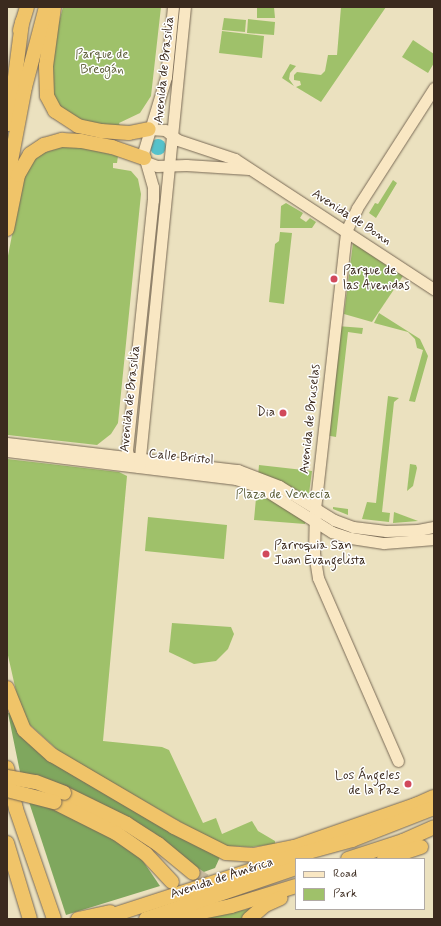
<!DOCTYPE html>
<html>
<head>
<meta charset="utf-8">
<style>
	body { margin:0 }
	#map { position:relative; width:441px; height:926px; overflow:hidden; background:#ebe1bf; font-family:Mynerve,sans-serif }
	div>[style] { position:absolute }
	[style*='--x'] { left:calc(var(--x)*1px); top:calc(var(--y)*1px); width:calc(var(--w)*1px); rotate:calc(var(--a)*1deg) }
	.green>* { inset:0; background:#9fc16a }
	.forest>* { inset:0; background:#7fa75e }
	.water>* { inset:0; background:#55c2cb }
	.round { border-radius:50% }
	.highway-tunnel>* { height:14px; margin-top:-7px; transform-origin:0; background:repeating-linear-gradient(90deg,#c8bc9f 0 14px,transparent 0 21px) }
	.roads { filter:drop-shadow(0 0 1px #796a56) drop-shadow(0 0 1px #796a56) }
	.secondary>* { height:11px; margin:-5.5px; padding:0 5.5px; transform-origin:5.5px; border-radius:5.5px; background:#f9e7c3 }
	.highway>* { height:14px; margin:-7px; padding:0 7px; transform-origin:7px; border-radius:7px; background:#f0c469 }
	.bridges { filter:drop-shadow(0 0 1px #796a56) drop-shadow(0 0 1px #796a56) }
	.highway-bridge>* { height:14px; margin:-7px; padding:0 7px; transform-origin:7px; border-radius:7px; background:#f0c469 }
	.dots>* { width:11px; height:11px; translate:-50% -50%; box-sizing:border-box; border:2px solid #fff; border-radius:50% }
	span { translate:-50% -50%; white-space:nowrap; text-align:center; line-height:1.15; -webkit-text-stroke:3px #fff; paint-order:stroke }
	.park-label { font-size:13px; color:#5e5f39 }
	.street-label { font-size:13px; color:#3b2a1e }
	.poi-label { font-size:13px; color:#3b2a1e }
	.left { translate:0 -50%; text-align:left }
	.right { translate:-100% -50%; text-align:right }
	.frame { position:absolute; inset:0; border:8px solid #3b2a1e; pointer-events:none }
	.legend { position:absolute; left:295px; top:858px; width:130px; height:52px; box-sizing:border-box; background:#fff; border:1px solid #b1aaa5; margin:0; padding:5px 7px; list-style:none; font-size:12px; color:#3b2a1e }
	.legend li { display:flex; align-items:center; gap:8px; height:20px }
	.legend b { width:20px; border:1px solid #b1aaa5 }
</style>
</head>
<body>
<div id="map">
	<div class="green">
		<i style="clip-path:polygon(63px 7px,161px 7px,151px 96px,140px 113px,119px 123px,120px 126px,81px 122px,62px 114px,52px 95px,49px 59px)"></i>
		<i style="clip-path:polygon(257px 7px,274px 7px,275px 18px,257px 18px)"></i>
		<i style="clip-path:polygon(341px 7px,386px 7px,321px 102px,296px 87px,301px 85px,300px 81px,294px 80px,294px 75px,297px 72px,321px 75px,325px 71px,328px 55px,337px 55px)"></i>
		<i style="clip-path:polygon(224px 18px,246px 20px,245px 32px,222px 30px)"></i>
		<i style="clip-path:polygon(248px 19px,275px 22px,274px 35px,247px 33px)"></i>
		<i style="clip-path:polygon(222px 31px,264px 36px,262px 58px,219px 53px)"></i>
		<i style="clip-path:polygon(413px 40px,434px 54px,434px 63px,428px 73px,402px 57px)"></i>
		<i style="clip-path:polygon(290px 64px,296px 66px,290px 73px,289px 79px,294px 86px,282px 78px)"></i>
		<i style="clip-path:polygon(62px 147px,80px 147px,118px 156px,117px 163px,113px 163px,113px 168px,131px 171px,138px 179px,141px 194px,118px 423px,111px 434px,97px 445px,8px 435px,7px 445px,7px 261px,23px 178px,33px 161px,43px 153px)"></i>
		<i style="clip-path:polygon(393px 180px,397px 183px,376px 218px,369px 213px,375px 203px,378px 204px)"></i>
		<i style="clip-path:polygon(286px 203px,303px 213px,300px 218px,306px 222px,310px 218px,316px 222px,312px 228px,280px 228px,281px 206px)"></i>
		<i style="clip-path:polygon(280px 232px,292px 233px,284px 304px,269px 302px,275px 244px,279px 241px)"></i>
		<i style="clip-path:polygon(353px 243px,403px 276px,372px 322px,344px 314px)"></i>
		<i style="clip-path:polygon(379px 313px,420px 339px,428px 356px,415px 402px,409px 401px,423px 350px,417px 348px,415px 339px,408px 332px,374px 323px)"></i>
		<i style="clip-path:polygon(337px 326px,363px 328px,362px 334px,348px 332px,336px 437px,325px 435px)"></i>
		<i style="clip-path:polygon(388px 396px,399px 398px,394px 402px,382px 512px,390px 513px,389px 522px,362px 519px,367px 502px,376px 503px)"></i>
		<i style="clip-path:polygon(7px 459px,119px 472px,127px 476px,103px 741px,162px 747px,169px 750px,203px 823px,216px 818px,222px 834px,252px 821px,258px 831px,275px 841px,275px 844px,252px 847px,222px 846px,61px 753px,29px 724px,18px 700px,7px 651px)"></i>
		<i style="clip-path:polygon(410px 464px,416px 465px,417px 468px,413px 486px,407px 491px)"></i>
		<i style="clip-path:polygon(259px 465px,312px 471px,305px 524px,254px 520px)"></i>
		<i style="clip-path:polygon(333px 507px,348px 509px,348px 515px,333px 509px)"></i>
		<i style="clip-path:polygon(394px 512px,418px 521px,393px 523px)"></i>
		<i style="clip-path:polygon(148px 517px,227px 525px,224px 559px,145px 551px)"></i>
		<i style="clip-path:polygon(172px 623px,231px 627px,234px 634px,228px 649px,216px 661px,194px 664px,169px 652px)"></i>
		<i style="clip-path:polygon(254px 908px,241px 919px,200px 918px)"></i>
	</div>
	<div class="forest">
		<i style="clip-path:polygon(11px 712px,16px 723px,161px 824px,220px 857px,215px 868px,201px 873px,154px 833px,55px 782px,20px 772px,8px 713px)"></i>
		<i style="clip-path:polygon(28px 799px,42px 802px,122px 842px,143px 861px,160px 886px,66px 915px)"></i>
	</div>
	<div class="water">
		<i class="round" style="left:150px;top:139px;width:16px;height:16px"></i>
	</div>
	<div class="highway-tunnel">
		<i style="--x:193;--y:873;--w:33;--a:33"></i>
		<i style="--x:221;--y:891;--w:29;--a:2"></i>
	</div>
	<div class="roads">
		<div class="secondary">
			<i style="--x:149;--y:129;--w:16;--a:4"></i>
			<i style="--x:165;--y:130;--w:16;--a:38"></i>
			<i style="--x:178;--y:140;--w:60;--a:18.4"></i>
			<i style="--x:235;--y:159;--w:238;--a:33.2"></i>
			<i style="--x:146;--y:162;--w:12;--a:20"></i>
			<i style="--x:157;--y:166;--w:29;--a:-2"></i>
			<i style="--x:186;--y:165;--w:63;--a:3.6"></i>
			<i style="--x:7;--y:443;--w:233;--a:6.7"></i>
			<i style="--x:238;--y:470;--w:44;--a:21.3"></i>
			<i style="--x:279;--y:486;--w:65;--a:31.7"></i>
			<i style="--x:334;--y:520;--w:20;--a:20"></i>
			<i style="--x:353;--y:527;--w:33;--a:7"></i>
			<i style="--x:386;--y:531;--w:32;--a:-2"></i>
			<i style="--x:418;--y:530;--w:16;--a:-11"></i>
			<i style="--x:7;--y:451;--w:231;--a:7"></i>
			<i style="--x:236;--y:479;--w:28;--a:19"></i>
			<i style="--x:262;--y:488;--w:83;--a:32.2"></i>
			<i style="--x:332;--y:532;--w:20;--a:18"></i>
			<i style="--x:351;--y:538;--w:33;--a:9"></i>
			<i style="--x:384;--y:543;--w:50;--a:-4.6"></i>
			<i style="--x:139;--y:467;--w:12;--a:-145"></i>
			<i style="--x:129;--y:460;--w:10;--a:-101"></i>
			<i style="--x:127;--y:450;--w:251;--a:-84.1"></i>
			<i style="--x:153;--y:200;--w:13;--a:-90"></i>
			<i style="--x:153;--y:187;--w:35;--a:-106"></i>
			<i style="--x:143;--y:153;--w:79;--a:-73.2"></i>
			<i style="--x:166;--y:77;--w:70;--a:-84.3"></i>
			<i style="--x:139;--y:467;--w:462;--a:-84.3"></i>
			<i style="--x:398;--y:761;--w:200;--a:-113.6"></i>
			<i style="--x:318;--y:578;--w:24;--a:-99"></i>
			<i style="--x:314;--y:554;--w:45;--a:-88.7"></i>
			<i style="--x:315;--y:509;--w:280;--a:-83.6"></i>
			<i style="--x:346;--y:231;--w:25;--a:-64"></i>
			<i style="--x:357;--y:208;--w:143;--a:-57.3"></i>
		</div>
		<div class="highway">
			<i style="--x:54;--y:7;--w:60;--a:97.7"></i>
			<i style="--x:46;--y:66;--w:30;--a:88"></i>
			<i style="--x:47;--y:96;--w:17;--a:62"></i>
			<i style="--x:55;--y:111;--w:27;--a:33"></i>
			<i style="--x:78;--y:126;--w:24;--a:12"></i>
			<i style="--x:101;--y:131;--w:28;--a:4"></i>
			<i style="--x:129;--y:133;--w:20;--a:-11"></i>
			<i style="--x:20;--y:30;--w:24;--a:-73"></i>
			<i style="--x:9;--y:124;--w:103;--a:-82.7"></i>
			<i style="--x:7;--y:182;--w:97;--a:-79.3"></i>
			<i style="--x:25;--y:87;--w:83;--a:-75.3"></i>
			<i style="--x:7;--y:229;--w:55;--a:-78.5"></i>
			<i style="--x:18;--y:175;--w:24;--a:-60"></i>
			<i style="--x:30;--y:154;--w:17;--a:-33"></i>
			<i style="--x:44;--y:145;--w:19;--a:-16"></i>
			<i style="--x:62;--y:140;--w:19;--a:3"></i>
			<i style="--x:81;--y:141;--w:32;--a:11"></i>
			<i style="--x:112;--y:147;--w:34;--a:19"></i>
			<i style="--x:7;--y:688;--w:45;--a:68"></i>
			<i style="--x:24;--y:730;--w:38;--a:42"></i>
			<i style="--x:52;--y:755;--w:142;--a:30.5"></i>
			<i style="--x:174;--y:827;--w:58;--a:26.6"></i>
			<i style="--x:226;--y:853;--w:27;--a:4"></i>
			<i style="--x:253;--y:855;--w:42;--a:-11"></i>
			<i style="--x:294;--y:847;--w:131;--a:-19.1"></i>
			<i style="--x:7;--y:768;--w:42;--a:77.6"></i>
			<i style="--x:16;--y:809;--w:116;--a:70.9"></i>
			<i style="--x:64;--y:793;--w:70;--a:26.2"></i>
			<i style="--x:127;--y:824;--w:37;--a:33"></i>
			<i style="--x:158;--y:844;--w:45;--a:39.6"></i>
			<i style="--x:54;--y:802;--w:69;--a:26.6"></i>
			<i style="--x:116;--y:833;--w:37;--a:35"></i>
			<i style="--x:146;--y:854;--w:38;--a:47"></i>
			<i style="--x:409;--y:808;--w:27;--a:-24"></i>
			<i style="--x:7;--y:843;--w:79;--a:73.2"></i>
			<i style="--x:348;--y:859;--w:58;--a:-18.1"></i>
			<i style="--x:403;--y:841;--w:34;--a:-24"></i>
			<i style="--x:384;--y:859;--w:39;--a:-18"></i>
			<i style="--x:172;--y:918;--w:60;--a:-11.5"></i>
			<i style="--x:231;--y:906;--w:68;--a:-17.1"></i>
			<i style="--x:78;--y:919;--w:33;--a:-12"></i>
			<i style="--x:101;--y:919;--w:210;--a:-18"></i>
			<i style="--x:301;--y:854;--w:53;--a:-15.4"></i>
			<i style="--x:352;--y:840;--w:88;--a:-21.3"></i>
			<i style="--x:146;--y:919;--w:158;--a:-18.8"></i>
			<i style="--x:249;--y:919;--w:21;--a:-41"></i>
			<i style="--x:265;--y:905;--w:17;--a:-24"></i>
		</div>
	</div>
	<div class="bridges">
		<div class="highway-bridge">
			<i style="--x:7;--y:777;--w:29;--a:10"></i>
			<i style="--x:36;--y:782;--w:30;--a:21"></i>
			<i style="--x:7;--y:790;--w:49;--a:14.3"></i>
		</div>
	</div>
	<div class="dots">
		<i style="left:334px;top:279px;background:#d1495b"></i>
		<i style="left:283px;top:413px;background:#d1495b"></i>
		<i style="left:266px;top:554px;background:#d1495b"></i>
		<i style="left:408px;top:784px;background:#d1495b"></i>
	</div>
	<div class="park-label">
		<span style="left:102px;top:63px">Parque de<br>Breogán</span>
		<span style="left:283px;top:495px">Plaza de Venecia</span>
	</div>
	<div class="street-label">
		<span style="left:165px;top:70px;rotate:-84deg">Avenida de Brasilia</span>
		<span style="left:351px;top:218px;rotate:33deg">Avenida de Bonn</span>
		<span style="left:131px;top:399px;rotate:-84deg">Avenida de Brasilia</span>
		<span style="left:311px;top:419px;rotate:-84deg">Avenida de Bruselas</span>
		<span style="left:181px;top:458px;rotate:6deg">Calle Bristol</span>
		<span style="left:222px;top:879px;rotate:-18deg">Avenida de América</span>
	</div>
	<div class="poi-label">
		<span class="left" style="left:343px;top:279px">Parque de<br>las Avenidas</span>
		<span class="right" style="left:275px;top:413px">Dia</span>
		<span class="left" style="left:274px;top:554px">Parroquia San<br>Juan Evangelista</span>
		<span class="right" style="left:400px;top:784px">Los Ángeles<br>de la Paz</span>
	</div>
	<div class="frame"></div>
	<ul class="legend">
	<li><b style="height:5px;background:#f9e7c3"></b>Road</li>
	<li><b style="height:11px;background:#9fc16a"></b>Park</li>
	</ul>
</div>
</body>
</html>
